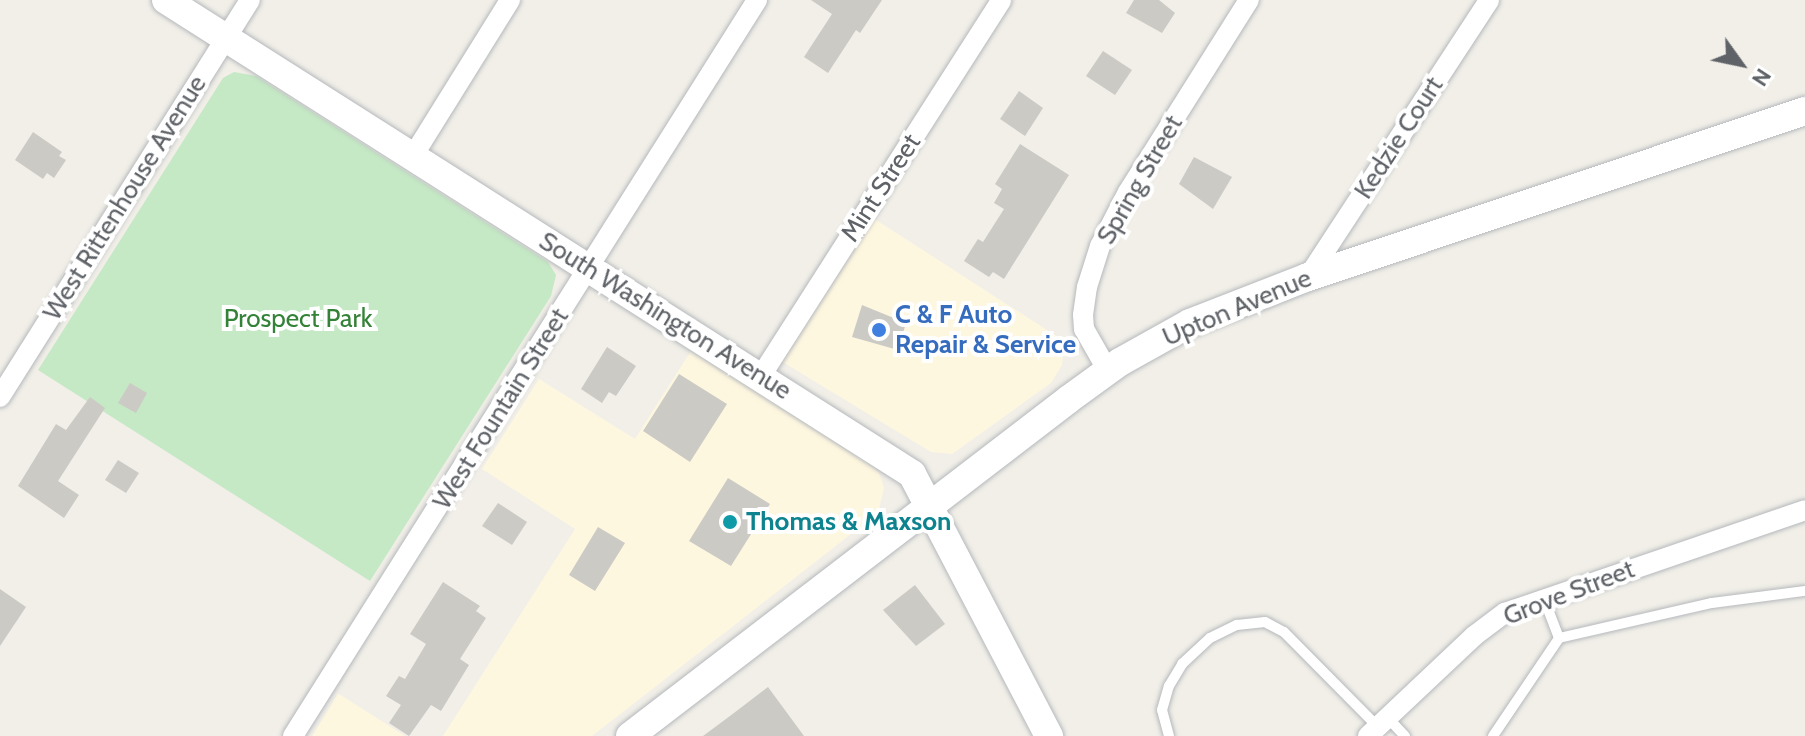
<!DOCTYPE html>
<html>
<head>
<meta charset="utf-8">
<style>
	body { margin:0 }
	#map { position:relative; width:1805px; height:736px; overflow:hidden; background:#f1efe8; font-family:Cabin,sans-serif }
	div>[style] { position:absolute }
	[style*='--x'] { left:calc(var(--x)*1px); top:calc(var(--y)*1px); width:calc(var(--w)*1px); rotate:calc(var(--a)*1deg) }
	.commercial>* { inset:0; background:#fef7e0 }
	.green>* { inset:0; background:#c5e8c5 }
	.building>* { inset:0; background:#cccac5 }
	.roads { filter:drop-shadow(0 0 2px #b5b8bc) drop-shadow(0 0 2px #b5b8bc) }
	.lane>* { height:10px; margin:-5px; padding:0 5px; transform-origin:5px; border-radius:5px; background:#fff }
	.street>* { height:20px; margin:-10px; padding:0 10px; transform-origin:10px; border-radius:10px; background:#fff }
	.secondary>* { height:28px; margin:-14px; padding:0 14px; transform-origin:14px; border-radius:14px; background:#fff }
	.dots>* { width:22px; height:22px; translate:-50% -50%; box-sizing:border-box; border:4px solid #fff; border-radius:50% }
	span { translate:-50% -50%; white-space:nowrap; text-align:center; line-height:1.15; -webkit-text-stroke:8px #fff; paint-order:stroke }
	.street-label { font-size:26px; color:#5f6368 }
	.shop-label { font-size:26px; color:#366cbe; font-weight:700 }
	.left { translate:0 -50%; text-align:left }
	.park-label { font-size:26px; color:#348238 }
	.culture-label { font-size:26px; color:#0d838f; font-weight:700 }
	.north { position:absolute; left:1701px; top:24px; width:80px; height:80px; -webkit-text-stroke:6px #fff; paint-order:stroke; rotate:123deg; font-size:22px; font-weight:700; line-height:32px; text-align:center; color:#5f6368 }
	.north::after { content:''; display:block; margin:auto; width:28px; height:36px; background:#5f6368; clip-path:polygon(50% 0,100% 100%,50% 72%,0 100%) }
</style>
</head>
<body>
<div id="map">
	<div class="commercial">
		<i style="clip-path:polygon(873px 218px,1064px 341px,1062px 365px,1051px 383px,952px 454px,931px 452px,781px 361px)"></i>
		<i style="clip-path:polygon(691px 351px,869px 462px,879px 473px,884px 488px,878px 513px,592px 736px,443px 736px,575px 529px,482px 469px,539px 379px,635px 439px)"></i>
		<i style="clip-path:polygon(338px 694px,339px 694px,405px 736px,312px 736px)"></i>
	</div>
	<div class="green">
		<i style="clip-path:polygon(234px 72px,256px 76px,548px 262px,556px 275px,551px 296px,370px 581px,38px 370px,223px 78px)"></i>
	</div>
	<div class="building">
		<i style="clip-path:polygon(811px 0,882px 0,860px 33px,856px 30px,828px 73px,804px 57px,832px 14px)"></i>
		<i style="clip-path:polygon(1134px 0,1159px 0,1175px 13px,1162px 33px,1126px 13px)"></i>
		<i style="clip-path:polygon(1103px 51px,1132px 70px,1115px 95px,1086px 76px)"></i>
		<i style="clip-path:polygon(1019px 91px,1043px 108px,1025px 136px,1000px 119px)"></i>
		<i style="clip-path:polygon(33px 132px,62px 152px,59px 156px,66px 160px,54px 178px,47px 173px,43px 179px,15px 160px)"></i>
		<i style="clip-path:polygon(1020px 144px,1069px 175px,1004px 279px,993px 272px,989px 277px,964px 261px,978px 239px,983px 242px,1004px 209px,994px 203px,1002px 189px,995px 184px)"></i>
		<i style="clip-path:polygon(1194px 157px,1232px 177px,1213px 209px,1179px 184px)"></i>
		<i style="clip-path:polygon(862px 305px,906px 323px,898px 350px,852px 337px)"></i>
		<i style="clip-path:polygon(607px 347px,636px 366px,616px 396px,609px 392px,602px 403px,581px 389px)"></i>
		<i style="clip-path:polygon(679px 374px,727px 404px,690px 462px,643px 431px)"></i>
		<i style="clip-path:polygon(130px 383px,147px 393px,136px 413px,118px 403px)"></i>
		<i style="clip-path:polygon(90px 397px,105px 408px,58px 481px,79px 495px,64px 518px,18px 486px,56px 424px,66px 430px)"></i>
		<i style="clip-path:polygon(118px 460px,139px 473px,126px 493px,105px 480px)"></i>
		<i style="clip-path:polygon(728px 478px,770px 504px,731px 566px,689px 541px)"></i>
		<i style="clip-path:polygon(498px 503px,527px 522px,512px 545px,482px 526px)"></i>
		<i style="clip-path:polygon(598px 527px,625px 543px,595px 591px,569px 575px)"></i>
		<i style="clip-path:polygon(443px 582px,480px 606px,476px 611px,486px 618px,460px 659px,469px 665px,441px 711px,431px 705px,409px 736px,389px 723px,401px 705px,386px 696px,399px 676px,405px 679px,426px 644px,410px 634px)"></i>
		<i style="clip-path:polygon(915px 585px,945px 624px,916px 646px,883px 610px)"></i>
		<i style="clip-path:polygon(0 589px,26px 607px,0 646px)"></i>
		<i style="clip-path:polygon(768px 687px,804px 736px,703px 736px,730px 716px)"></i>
	</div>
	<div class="roads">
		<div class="lane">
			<i style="--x:1559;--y:638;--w:157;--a:-12.9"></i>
			<i style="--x:1712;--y:603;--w:94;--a:-7.4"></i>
			<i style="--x:1388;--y:718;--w:25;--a:47"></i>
			<i style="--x:1169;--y:736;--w:27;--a:-105"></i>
			<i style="--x:1162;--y:710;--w:25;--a:-74"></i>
			<i style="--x:1169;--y:686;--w:26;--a:-59"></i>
			<i style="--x:1182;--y:664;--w:38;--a:-43"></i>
			<i style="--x:1210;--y:638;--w:30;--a:-26"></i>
			<i style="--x:1237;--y:625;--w:28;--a:-6"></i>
			<i style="--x:1265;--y:622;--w:21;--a:28"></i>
			<i style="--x:1284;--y:632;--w:134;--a:45.3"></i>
			<i style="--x:1493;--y:736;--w:118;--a:-56"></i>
			<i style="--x:1559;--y:638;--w:42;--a:-111"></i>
		</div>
		<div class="street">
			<i style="--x:413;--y:156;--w:184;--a:-58.1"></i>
			<i style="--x:1308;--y:277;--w:331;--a:-56.8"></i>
			<i style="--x:1108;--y:371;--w:48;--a:-119.7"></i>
			<i style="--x:1084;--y:329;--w:14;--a:-94"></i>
			<i style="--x:1083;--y:315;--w:28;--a:-82"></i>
			<i style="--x:1087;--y:287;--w:43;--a:-72.4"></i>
			<i style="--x:1100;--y:246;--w:61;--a:-62.6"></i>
			<i style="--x:1128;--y:192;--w:227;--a:-57.8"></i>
			<i style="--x:761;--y:376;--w:446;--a:-57.4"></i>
			<i style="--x:0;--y:397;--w:469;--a:-57.8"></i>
			<i style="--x:293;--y:736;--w:870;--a:-57.77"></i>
			<i style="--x:1368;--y:736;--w:146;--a:-43.3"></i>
			<i style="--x:1474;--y:636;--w:39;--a:-37"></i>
			<i style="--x:1505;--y:613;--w:317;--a:-18.9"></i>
		</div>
		<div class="secondary">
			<i style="--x:166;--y:0;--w:884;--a:32.43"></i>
			<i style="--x:912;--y:474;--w:296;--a:62.4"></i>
			<i style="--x:630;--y:736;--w:553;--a:-37.51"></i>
			<i style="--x:1069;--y:399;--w:63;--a:-36"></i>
			<i style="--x:1120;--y:362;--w:80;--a:-29.1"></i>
			<i style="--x:1190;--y:323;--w:127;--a:-21.3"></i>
			<i style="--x:1308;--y:277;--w:524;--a:-18.47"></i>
		</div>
	</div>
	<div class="dots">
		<i style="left:879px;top:330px;background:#3f7fe0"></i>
		<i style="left:730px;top:522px;background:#0f9aa8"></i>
	</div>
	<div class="street-label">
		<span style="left:1399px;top:138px;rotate:-57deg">Kedzie Court</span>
		<span style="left:1140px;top:180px;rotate:-60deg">Spring Street</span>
		<span style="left:881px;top:188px;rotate:-57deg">Mint Street</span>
		<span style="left:125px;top:198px;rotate:-58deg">West Rittenhouse Avenue</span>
		<span style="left:1237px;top:308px;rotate:-23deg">Upton Avenue</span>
		<span style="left:665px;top:316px;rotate:32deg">South Washington Avenue</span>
		<span style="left:501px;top:409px;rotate:-58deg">West Fountain Street</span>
		<span style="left:1569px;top:593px;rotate:-21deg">Grove Street</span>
	</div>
	<div class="shop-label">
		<span class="left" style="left:895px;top:330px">C &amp; F Auto<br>Repair &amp; Service</span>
	</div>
	<div class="park-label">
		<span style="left:298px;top:319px">Prospect Park</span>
	</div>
	<div class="culture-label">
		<span class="left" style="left:746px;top:522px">Thomas &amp; Maxson</span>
	</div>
	<div class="north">N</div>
</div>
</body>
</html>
